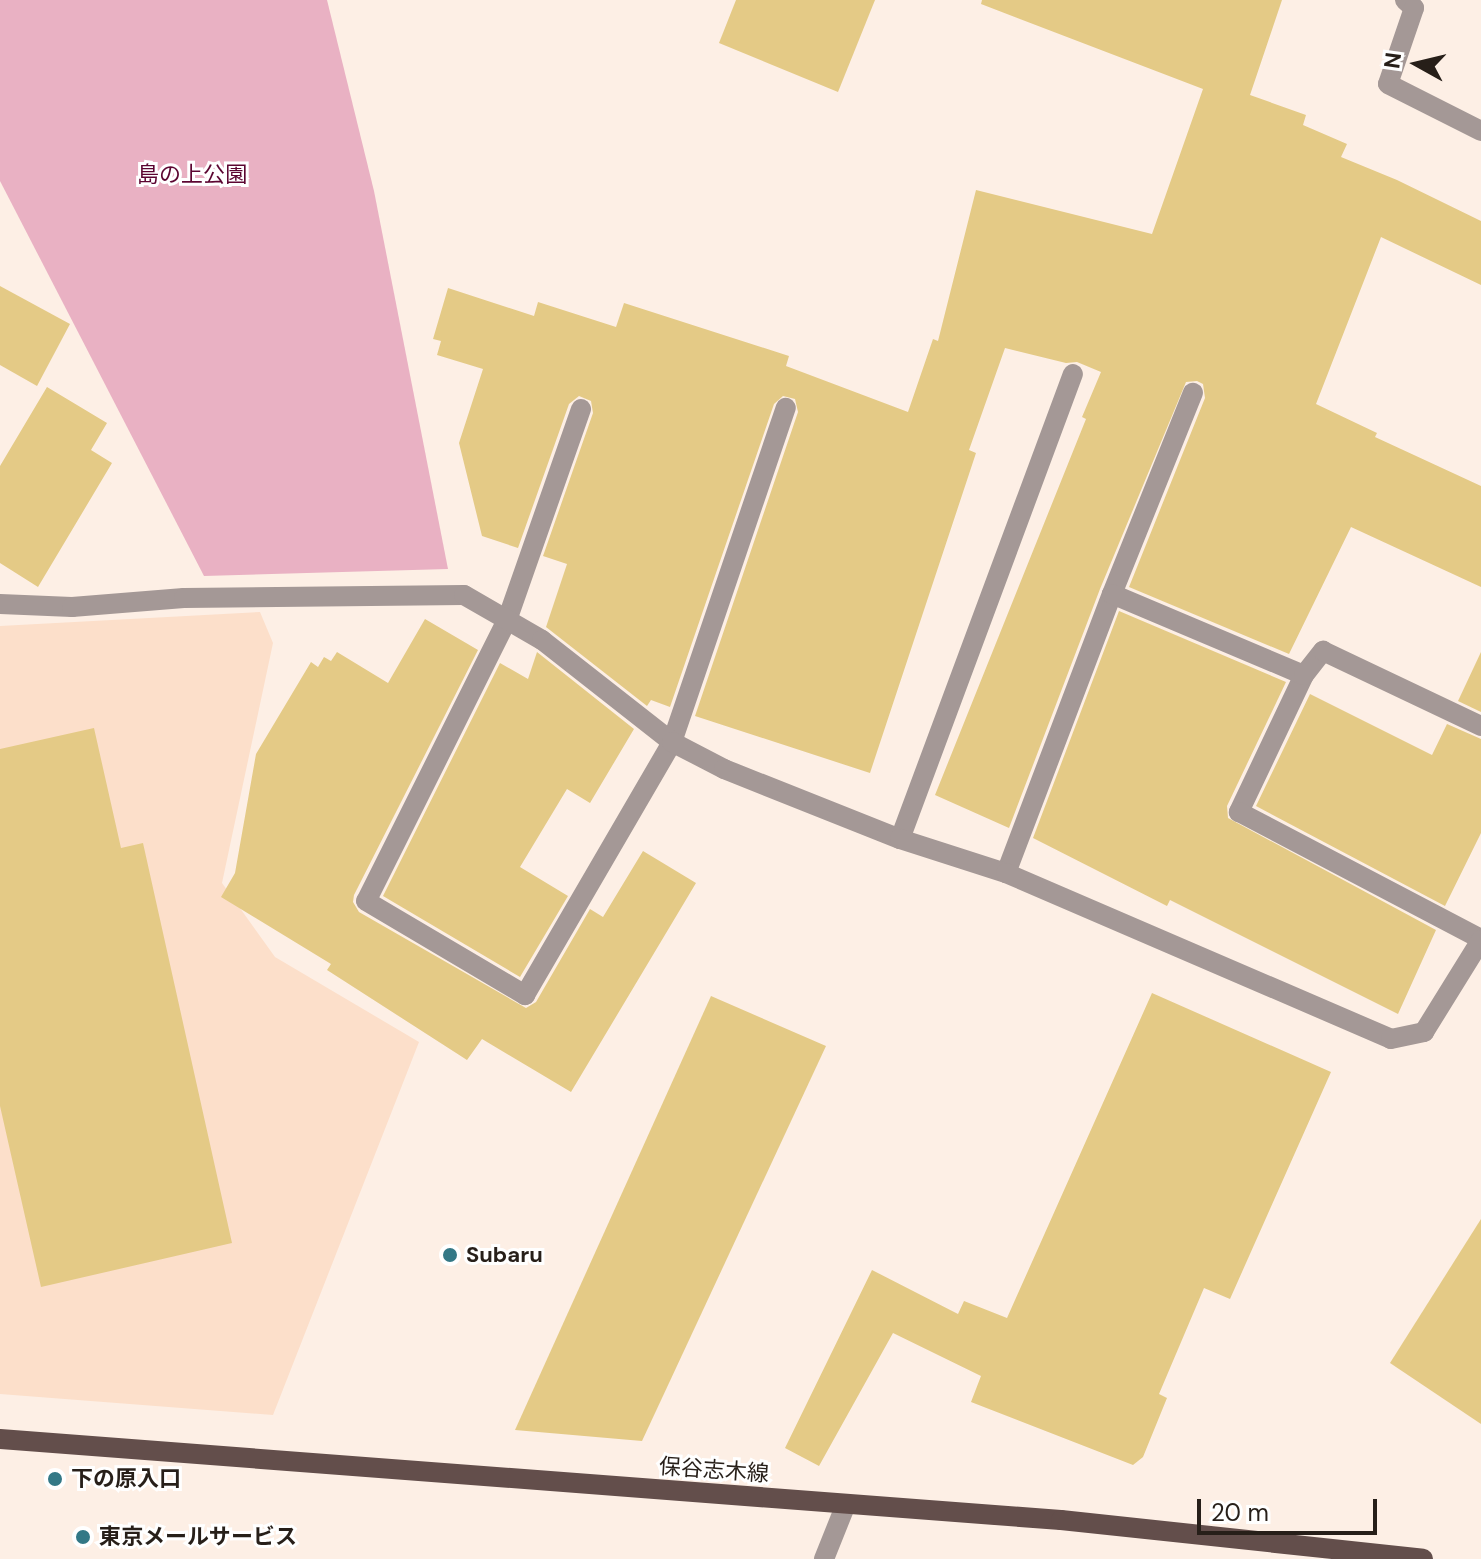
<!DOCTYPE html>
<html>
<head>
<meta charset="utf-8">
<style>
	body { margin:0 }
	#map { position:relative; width:1481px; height:1559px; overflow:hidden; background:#fdefe5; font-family:"DM Sans","Noto Sans JP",sans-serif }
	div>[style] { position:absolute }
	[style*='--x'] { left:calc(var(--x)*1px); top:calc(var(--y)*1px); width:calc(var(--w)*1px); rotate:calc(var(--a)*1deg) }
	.built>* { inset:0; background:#fcdfca }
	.green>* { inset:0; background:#e9b1c3 }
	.building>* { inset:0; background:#e4ca86 }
	.lane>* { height:20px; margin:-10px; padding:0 10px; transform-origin:10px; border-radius:10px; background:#a49896 }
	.street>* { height:20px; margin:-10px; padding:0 10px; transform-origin:10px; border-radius:10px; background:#a49896 }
	.primary>* { height:20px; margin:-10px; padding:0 10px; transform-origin:10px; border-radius:10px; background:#634e4b }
	.dots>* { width:22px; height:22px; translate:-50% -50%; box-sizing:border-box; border:4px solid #fff; border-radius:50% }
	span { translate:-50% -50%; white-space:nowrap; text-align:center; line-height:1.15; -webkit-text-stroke:6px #fff; paint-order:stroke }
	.park-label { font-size:22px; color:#5c0531 }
	.poi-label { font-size:22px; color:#271f19; font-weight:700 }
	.left { translate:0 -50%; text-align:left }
	.street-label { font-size:22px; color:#271f19 }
	.north { position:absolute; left:1377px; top:24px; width:80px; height:80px; -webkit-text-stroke:6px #fff; paint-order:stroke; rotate:278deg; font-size:22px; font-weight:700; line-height:32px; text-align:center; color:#271f19 }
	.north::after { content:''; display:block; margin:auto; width:28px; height:36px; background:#271f19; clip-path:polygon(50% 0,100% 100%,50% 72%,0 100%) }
	.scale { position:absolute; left:1197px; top:1499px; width:180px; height:36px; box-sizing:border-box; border:4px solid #271f19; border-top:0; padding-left:10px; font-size:24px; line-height:28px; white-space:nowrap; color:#271f19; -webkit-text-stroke:6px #fff; paint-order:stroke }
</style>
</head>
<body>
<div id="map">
	<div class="built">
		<i style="clip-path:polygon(260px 612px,273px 643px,222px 883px,275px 957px,419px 1042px,273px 1415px,0 1394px,0 626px)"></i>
	</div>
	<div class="green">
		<i style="clip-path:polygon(0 0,327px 0,374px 191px,448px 569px,204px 576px,0 181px)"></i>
	</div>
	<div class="building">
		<i style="clip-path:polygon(736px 0,875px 0,838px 92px,719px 43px)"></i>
		<i style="clip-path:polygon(982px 0,1282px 0,1250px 95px,1306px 115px,1303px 125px,1347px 144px,1341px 157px,1397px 180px,1481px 221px,1481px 285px,1381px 237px,1316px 404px,1377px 433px,1375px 437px,1481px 486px,1481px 587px,1351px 527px,1289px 654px,1129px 587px,1205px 398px,1203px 384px,1197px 381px,1186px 382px,1100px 589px,1009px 828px,935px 795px,1086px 419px,1082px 417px,1101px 372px,1077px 362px,1066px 363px,1005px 348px,969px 450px,976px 453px,870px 773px,695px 716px,798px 412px,795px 399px,783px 396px,774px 404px,670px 707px,651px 700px,647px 706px,546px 627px,567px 564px,543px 556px,593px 413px,591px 401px,579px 396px,569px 404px,518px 548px,482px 536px,459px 443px,483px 369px,437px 355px,441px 341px,433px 339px,448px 288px,534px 316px,538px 302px,616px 327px,624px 303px,789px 356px,786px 366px,908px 412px,933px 339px,938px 341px,976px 190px,1152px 234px,1203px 89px,981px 4px)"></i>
		<i style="clip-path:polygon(0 286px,70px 324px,37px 386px,0 365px)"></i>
		<i style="clip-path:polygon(47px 387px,107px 423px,91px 450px,112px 463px,38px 587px,0 563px,0 466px)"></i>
		<i style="clip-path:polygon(1119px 611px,1286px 682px,1227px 806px,1228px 818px,1436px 930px,1398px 1014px,1170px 900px,1167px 906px,1033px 838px)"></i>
		<i style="clip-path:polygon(425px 619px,478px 650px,354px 895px,353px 902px,359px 912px,526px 1008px,536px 1002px,590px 909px,603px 917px,643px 851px,696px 883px,571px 1092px,482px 1039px,467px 1060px,327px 970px,331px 964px,221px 897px,235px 873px,256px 754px,311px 662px,318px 667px,324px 657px,331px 661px,337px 652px,388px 683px)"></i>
		<i style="clip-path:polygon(537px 652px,634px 729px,590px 803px,567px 789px,520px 867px,568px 896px,520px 977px,383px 896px,500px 663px,528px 679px)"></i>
		<i style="clip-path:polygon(1481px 652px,1481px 712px,1458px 701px)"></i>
		<i style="clip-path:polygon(1310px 694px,1432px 755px,1447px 724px,1481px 739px,1481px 833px,1445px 906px,1256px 806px)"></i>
		<i style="clip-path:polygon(94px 728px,121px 848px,143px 843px,232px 1243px,41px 1287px,0 1106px,0 749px)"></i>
		<i style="clip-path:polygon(1152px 993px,1331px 1072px,1230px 1299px,1204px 1288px,1159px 1394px,1167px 1398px,1143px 1457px,1133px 1465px,971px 1402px,981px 1376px,893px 1333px,819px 1466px,785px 1448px,872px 1270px,958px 1314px,964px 1301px,1007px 1318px)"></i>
		<i style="clip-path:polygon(711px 996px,826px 1046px,642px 1441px,515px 1430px)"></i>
		<i style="clip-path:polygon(1481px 1219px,1481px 1424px,1390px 1363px)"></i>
	</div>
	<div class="lane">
		<i style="--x:1405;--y:0;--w:12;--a:42"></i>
		<i style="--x:1414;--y:8;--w:80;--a:108.9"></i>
		<i style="--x:1388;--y:84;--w:104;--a:26.8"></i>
		<i style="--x:581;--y:409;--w:224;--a:109.3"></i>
		<i style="--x:507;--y:620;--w:314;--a:116.6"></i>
		<i style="--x:366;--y:901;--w:185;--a:30.6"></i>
		<i style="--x:525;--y:995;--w:293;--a:-59.8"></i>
		<i style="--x:672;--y:742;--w:353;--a:-71.2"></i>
		<i style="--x:1112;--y:594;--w:217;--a:-68.1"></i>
		<i style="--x:1304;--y:675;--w:152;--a:115.4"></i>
		<i style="--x:1239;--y:812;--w:273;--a:27.7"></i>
		<i style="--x:900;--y:839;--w:496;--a:-69.6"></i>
		<i style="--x:1006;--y:873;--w:298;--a:-69.2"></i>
		<i style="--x:1112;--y:594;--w:208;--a:22.9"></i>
		<i style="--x:1304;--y:675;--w:31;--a:-52"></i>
		<i style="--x:1323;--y:651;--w:175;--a:25.4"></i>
		<i style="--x:1424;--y:1032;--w:108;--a:-58.2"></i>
		<i style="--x:824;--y:1559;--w:59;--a:-68.2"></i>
	</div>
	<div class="street">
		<i style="--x:0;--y:604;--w:72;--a:2.4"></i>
		<i style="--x:72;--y:607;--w:112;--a:-4.6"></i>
		<i style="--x:184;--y:598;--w:280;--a:-0.6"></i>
		<i style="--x:464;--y:595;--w:90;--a:30"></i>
		<i style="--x:542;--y:640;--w:165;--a:38.1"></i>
		<i style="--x:672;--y:742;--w:59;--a:27.4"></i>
		<i style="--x:724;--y:769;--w:189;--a:21.7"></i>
		<i style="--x:900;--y:839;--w:111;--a:17.8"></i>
		<i style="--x:1006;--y:873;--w:419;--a:23.3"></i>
		<i style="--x:1391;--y:1039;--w:34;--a:-12"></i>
	</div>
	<div class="primary">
		<i style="--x:0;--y:1439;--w:1064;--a:4.37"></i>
		<i style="--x:1061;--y:1520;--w:364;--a:6.1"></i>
	</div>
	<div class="dots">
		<i style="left:450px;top:1255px;background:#337886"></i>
		<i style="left:55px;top:1479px;background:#337886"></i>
		<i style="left:83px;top:1537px;background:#337886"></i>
	</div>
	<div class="park-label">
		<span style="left:192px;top:175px">島の上公園</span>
	</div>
	<div class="poi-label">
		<span class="left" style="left:466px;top:1255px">Subaru</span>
		<span class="left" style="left:71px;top:1479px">下の原入口</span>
		<span class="left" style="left:99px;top:1537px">東京メールサービス</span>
	</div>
	<div class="street-label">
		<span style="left:714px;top:1470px;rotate:4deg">保谷志木線</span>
	</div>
	<div class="north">N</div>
	<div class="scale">20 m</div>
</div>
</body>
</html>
